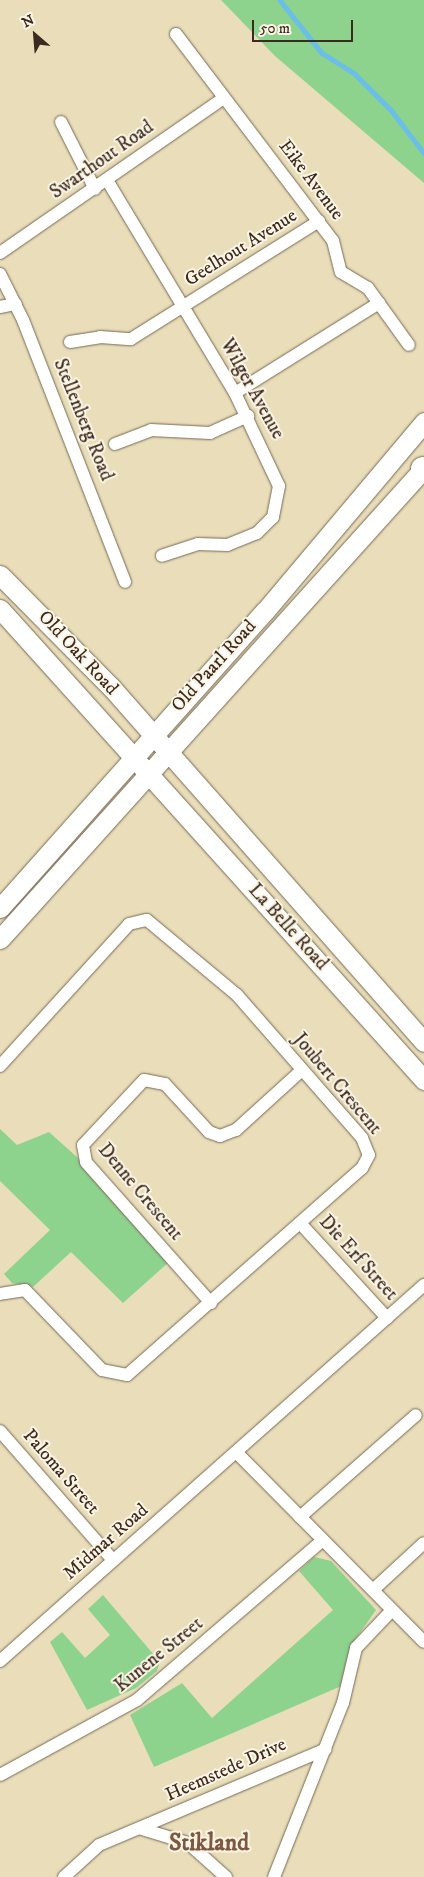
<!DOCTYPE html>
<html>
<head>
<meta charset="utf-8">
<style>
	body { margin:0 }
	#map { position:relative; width:424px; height:1877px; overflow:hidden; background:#e9deb9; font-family:"IM FELL DW Pica",serif }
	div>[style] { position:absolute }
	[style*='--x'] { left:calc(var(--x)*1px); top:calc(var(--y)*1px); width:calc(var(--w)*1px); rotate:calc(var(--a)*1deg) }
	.green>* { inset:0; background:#8dd38d }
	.stream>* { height:4.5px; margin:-2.25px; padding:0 2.25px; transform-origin:2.25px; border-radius:2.25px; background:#6bbee7 }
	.roads { filter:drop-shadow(0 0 1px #786954) drop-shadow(0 0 1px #786954) }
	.street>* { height:12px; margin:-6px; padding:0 6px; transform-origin:6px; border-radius:6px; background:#fff }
	.secondary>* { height:19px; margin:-9.5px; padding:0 9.5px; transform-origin:9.5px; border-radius:9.5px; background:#fff }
	.highway>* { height:24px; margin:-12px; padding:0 12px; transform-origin:12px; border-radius:12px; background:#fff }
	span { translate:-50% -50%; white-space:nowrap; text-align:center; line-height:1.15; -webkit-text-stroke:4px #fcf5e5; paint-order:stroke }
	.street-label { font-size:19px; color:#3b2a1e }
	.district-label { font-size:24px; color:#7e5741; font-weight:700 }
	.north { position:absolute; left:10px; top:10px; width:50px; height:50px; -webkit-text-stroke:4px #fcf5e5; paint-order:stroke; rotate:333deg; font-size:14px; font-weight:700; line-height:20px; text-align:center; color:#3b2a1e }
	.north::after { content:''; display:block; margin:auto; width:18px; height:22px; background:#3b2a1e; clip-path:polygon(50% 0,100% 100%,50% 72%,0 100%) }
	.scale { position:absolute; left:252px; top:20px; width:101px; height:22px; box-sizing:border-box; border:2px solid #3b2a1e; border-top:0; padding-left:6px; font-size:15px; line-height:18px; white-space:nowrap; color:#3b2a1e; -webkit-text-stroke:4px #fcf5e5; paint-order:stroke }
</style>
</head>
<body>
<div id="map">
	<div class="green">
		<i style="clip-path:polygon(221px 0,424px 0,424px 183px,275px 56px)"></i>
		<i style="clip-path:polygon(0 1129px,17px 1145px,49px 1132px,78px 1158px,169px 1262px,123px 1303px,71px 1252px,33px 1287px,12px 1283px,4px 1274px,50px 1230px,0 1181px)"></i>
		<i style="clip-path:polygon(314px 1557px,331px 1561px,376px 1610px,352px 1644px,346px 1684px,154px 1767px,130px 1715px,182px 1683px,212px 1718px,333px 1610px,299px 1571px)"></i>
		<i style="clip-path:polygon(103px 1595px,160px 1662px,157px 1671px,136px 1688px,87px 1710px,50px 1642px,62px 1632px,85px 1658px,110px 1635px,88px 1609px)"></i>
	</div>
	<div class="stream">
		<i style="--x:280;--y:0;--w:68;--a:51.6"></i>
		<i style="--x:322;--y:53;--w:39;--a:32"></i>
		<i style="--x:355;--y:74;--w:52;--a:45"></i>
		<i style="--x:392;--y:111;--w:53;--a:52.7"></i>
	</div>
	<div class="roads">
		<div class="street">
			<i style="--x:176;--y:34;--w:260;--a:52.8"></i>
			<i style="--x:333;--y:241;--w:32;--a:76"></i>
			<i style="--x:341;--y:272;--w:31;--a:31"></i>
			<i style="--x:368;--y:288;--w:70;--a:54.3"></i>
			<i style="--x:61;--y:122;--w:75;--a:63.1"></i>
			<i style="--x:107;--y:180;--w:249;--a:59"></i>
			<i style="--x:235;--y:393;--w:103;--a:64.7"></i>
			<i style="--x:279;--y:486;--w:32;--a:101"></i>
			<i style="--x:273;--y:517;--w:23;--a:135"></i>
			<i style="--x:257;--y:533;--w:32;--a:158"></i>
			<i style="--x:227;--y:545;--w:29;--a:-178"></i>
			<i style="--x:198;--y:544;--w:38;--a:162"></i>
			<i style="--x:0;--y:253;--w:272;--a:-34.7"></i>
			<i style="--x:0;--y:274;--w:51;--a:63.4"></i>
			<i style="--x:23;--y:320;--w:281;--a:68.7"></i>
			<i style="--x:0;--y:307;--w:16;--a:-11"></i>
			<i style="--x:70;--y:342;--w:30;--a:-9"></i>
			<i style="--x:100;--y:337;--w:31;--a:4"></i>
			<i style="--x:131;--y:339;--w:222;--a:-32.1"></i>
			<i style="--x:235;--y:393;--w:170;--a:-32"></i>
			<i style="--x:115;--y:444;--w:39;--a:-21"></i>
			<i style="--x:151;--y:430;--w:59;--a:2.9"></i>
			<i style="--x:210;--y:433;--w:42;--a:-24.1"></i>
			<i style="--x:0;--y:1066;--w:192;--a:-47.7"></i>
			<i style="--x:129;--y:924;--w:18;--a:-13"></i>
			<i style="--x:147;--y:920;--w:117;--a:39.8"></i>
			<i style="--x:237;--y:995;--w:190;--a:48.8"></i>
			<i style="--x:362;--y:1138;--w:18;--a:68"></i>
			<i style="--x:369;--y:1155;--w:15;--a:118"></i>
			<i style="--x:362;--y:1168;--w:313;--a:138.6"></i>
			<i style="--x:127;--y:1375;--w:25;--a:-169"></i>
			<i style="--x:102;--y:1370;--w:111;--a:-133.9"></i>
			<i style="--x:25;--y:1290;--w:25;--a:171"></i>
			<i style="--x:300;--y:1223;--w:129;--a:47.5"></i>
			<i style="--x:211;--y:1303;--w:188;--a:-131.6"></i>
			<i style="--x:86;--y:1162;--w:17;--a:-100"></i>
			<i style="--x:83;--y:1145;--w:89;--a:-46.8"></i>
			<i style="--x:144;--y:1080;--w:21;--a:11"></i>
			<i style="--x:165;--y:1084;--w:65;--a:47.5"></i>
			<i style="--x:209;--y:1132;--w:12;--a:20"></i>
			<i style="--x:220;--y:1136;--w:17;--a:-21"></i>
			<i style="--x:236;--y:1130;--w:89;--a:-42.3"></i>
			<i style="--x:0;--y:1431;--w:171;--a:48.8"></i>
			<i style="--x:236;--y:1452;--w:267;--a:45.3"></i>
			<i style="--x:300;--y:1517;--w:154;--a:-41.3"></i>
			<i style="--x:373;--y:1590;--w:69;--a:-42.7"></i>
			<i style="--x:0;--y:1661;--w:567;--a:-41.57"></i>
			<i style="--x:0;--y:1775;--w:156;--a:-28.7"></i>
			<i style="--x:137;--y:1700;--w:245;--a:-40.7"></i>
			<i style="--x:142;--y:1829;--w:48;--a:16.9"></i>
			<i style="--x:188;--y:1843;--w:51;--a:41.8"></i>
			<i style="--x:64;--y:1877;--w:47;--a:-42.4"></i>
			<i style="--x:99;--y:1845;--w:246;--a:-22.9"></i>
			<i style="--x:274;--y:1877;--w:187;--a:-68.4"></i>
			<i style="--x:343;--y:1703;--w:57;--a:-76.7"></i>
			<i style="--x:356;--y:1648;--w:52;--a:-46.5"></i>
		</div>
		<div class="secondary">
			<i style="--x:0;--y:575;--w:158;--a:45.3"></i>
			<i style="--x:111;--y:687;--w:473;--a:48.6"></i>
			<i style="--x:0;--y:609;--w:634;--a:48.01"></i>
			<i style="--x:0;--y:908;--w:398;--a:-48.3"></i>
			<i style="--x:265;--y:611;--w:247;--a:-49.9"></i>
			<i style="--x:0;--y:939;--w:634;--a:-48.01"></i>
		</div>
		<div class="highway">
			<i style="--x:423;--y:469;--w:1;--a:0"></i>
		</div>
	</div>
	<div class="street-label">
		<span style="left:102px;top:160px;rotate:-35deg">Swarthout Road</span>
		<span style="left:311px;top:180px;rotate:53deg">Eike Avenue</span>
		<span style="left:241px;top:248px;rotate:-32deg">Geelhout Avenue</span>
		<span style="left:252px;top:389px;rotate:61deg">Wilger Avenue</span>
		<span style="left:83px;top:420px;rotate:68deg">Stellenberg Road</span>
		<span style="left:78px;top:653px;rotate:47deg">Old Oak Road</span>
		<span style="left:214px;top:666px;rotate:-48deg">Old Paarl Road</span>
		<span style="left:288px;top:927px;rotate:48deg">La Belle Road</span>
		<span style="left:337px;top:1084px;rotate:50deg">Joubert Crescent</span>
		<span style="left:140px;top:1192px;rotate:50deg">Denne Crescent</span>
		<span style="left:358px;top:1258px;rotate:48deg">Die Erf Street</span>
		<span style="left:61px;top:1472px;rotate:49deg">Paloma Street</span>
		<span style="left:106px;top:1542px;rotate:-41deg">Midmar Road</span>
		<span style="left:159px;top:1655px;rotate:-39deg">Kunene Street</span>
		<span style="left:226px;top:1770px;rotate:-24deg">Heemstede Drive</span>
	</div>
	<div class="district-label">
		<span style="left:209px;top:1844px">Stikland</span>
	</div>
	<div class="north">N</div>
	<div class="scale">50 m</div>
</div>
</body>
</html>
